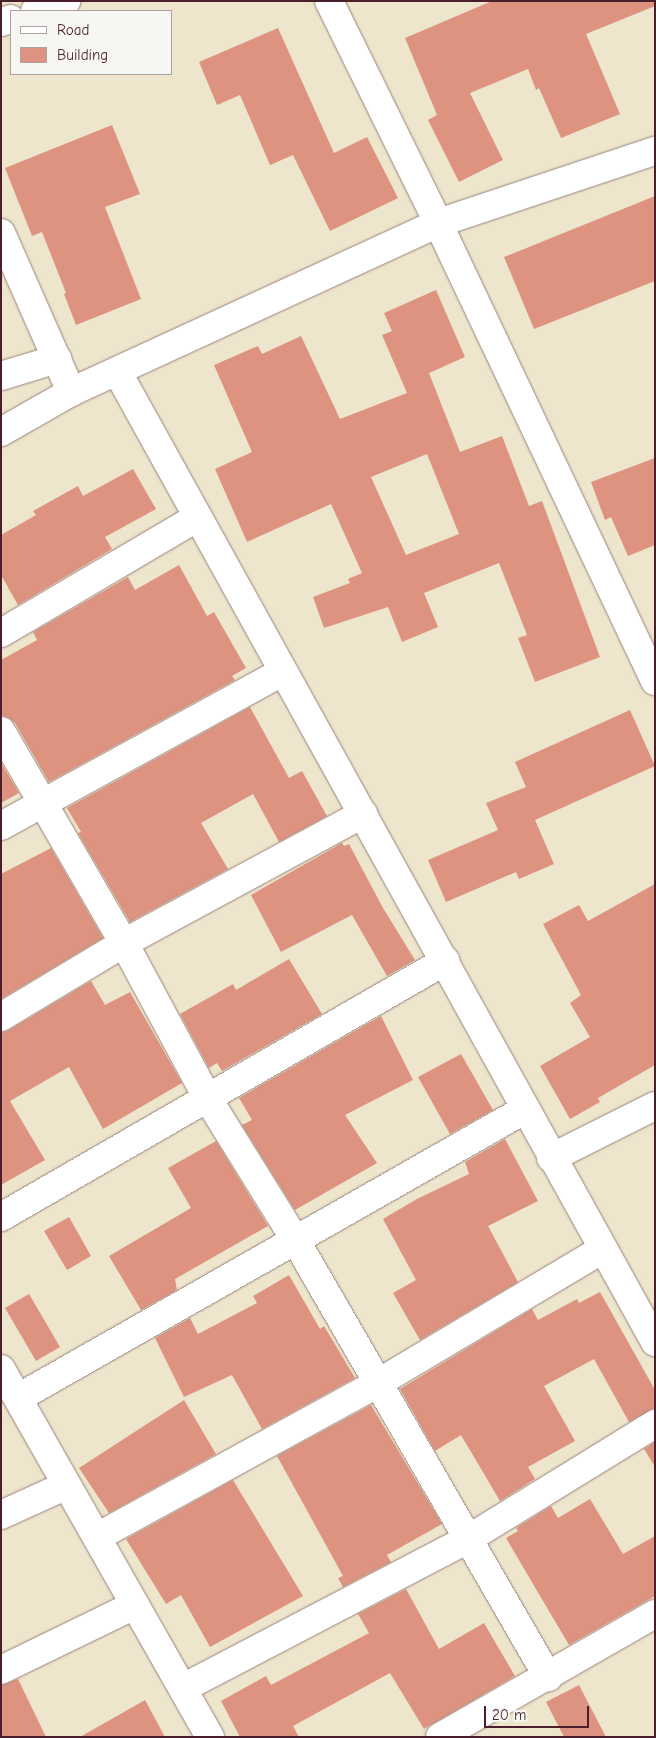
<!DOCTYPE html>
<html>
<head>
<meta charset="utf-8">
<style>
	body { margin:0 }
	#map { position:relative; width:656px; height:1738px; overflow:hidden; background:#ede6cd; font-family:"Comic Neue",sans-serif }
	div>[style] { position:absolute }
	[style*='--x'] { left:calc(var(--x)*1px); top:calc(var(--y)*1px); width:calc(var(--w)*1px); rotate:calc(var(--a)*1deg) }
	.building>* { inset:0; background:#dd9380 }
	.roads { filter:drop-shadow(0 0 1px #9c827c) drop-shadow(0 0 1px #9c827c) }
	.minor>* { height:28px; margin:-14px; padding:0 14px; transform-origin:14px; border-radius:14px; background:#fff }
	span { translate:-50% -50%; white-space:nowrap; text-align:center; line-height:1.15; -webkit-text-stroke:5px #f6f6f2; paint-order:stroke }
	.frame { position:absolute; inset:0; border:2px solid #4a1f2b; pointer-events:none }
	.legend { position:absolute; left:10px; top:10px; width:162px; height:65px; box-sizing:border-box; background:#f6f6f2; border:1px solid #b1a0a2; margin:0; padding:6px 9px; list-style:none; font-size:15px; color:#4a1f2b }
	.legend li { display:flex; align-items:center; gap:10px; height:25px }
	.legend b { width:25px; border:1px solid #b1a0a2 }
	.scale { position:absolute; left:484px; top:1706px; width:105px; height:22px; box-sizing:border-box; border:2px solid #4a1f2b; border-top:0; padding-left:6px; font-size:15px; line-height:18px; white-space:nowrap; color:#4a1f2b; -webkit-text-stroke:4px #f6f6f2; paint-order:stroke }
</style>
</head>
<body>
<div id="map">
	<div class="building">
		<i style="clip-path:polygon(492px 1px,655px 1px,655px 6px,586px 34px,620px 114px,561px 138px,539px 88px,536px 90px,528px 69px,470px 93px,503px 160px,459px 182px,428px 120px,437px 115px,405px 38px)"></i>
		<i style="clip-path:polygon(278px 28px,334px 153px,367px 137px,398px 198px,330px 231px,293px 155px,270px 165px,240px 95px,217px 105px,199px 62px)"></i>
		<i style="clip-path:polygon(112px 125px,140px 194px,105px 207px,141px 299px,76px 325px,64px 294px,66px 293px,42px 232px,32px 236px,5px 168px)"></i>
		<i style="clip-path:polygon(655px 196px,655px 281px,534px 329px,504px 257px)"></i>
		<i style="clip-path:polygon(evenodd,436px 290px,465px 357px,429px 373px,460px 452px,502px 436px,529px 506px,542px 501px,600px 657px,535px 682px,518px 638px,527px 635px,499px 563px,424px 593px,438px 627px,402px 642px,388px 607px,324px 628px,313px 597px,350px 583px,348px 579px,362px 573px,331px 504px,247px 542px,215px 469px,252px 452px,214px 365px,258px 346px,262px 354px,301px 336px,340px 419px,407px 393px,382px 335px,392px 331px,384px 313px,436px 290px,427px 454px,459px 534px,406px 555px,371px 477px,427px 454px)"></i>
		<i style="clip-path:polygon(655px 458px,655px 545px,628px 556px,611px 517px,605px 520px,591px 482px)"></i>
		<i style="clip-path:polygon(133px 469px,156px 509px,105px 537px,112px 549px,18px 605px,1px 575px,1px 535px,36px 515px,33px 511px,78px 486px,83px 496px)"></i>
		<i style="clip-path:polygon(179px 565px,207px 616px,214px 612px,246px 668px,232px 676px,235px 680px,49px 782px,15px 723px,9px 718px,1px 715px,1px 660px,37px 640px,33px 632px,128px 577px,135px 590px)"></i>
		<i style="clip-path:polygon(250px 707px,289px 778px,302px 771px,327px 816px,279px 842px,253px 794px,201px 823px,228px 869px,130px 922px,78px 833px,81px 832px,67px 808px)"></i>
		<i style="clip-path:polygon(630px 710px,655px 766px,535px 820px,554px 864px,519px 879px,516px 872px,446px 902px,428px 860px,498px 830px,486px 803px,526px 787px,515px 762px)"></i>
		<i style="clip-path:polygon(1px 763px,19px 793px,1px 803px)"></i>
		<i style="clip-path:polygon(342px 843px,344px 846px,349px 844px,383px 908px,415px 960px,387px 976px,352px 915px,281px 952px,251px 895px)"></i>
		<i style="clip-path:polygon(51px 848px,103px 938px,1px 999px,1px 874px)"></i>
		<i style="clip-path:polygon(655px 884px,655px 1065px,598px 1098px,600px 1102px,570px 1119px,540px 1066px,590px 1037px,570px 1003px,581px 995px,543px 924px,579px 905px,588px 921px)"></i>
		<i style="clip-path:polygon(289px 959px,322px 1014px,222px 1071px,217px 1063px,209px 1068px,180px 1014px,233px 984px,236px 990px)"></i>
		<i style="clip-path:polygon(91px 981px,105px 1005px,130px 992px,182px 1083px,103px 1129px,69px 1067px,10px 1101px,45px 1160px,1px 1185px,1px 1033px,9px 1030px)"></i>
		<i style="clip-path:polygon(381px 1016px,413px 1080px,345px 1115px,377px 1163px,295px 1210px,242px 1125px,252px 1120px,239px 1098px)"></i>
		<i style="clip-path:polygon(461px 1054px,493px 1110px,450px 1134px,418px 1077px)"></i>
		<i style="clip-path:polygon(505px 1139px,538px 1201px,488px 1226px,518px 1282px,420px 1340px,393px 1293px,416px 1280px,383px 1219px,417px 1199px,469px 1174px,465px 1162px)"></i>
		<i style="clip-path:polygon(216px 1141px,268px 1226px,175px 1279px,177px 1290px,141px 1310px,109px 1256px,191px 1208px,168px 1168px)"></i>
		<i style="clip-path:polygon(69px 1217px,91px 1256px,67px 1270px,44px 1231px)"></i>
		<i style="clip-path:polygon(289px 1275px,320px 1329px,324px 1326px,355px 1378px,262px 1429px,232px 1375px,184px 1397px,155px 1338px,190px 1318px,198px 1334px,257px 1303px,253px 1296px)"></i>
		<i style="clip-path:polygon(600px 1292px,655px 1390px,655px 1408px,629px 1422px,594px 1359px,544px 1386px,575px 1441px,528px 1467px,535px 1479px,500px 1501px,461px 1435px,435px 1451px,400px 1389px,532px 1309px,538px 1320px,577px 1299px,579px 1303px)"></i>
		<i style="clip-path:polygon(29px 1294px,60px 1347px,36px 1361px,5px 1308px)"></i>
		<i style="clip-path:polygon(184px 1400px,216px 1454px,109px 1513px,79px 1468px)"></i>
		<i style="clip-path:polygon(371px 1405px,442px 1524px,387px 1555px,391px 1562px,343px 1587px,338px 1578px,343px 1576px,277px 1456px)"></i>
		<i style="clip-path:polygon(655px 1442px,655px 1467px,644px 1449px)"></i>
		<i style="clip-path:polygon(233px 1480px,303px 1596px,210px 1647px,181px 1595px,166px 1604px,126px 1539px)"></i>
		<i style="clip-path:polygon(590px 1499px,623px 1554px,655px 1536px,655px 1596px,569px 1645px,506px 1538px,518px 1531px,516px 1528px,551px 1506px,558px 1518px)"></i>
		<i style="clip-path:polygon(406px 1589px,439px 1649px,484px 1623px,515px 1676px,424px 1729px,390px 1673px,293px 1726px,299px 1737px,240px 1737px,221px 1701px,266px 1676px,271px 1685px,369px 1633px,358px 1614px)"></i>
		<i style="clip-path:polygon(18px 1679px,46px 1737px,1px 1737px,1px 1685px)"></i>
		<i style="clip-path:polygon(579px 1685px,606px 1737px,564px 1737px,546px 1702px)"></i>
		<i style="clip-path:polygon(145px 1700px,165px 1737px,80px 1737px)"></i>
	</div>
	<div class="roads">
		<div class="minor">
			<i style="--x:329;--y:1;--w:247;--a:63.8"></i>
			<i style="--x:438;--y:223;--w:507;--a:64.65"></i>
			<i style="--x:35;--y:11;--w:33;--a:-18"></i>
			<i style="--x:1;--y:22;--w:10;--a:-17"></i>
			<i style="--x:1;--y:233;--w:174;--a:66.2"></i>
			<i style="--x:117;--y:371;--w:1110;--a:61.01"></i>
			<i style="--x:1;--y:376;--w:59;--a:-16.9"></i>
			<i style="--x:1;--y:432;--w:81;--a:-29.7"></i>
			<i style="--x:71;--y:392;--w:404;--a:-24.7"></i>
			<i style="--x:438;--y:223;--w:229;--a:-18.4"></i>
			<i style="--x:1;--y:633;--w:226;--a:-30.5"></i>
			<i style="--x:1;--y:731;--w:245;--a:59.9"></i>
			<i style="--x:124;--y:943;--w:177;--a:61.7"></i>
			<i style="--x:208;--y:1099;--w:167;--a:58.2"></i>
			<i style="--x:296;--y:1241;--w:504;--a:59.97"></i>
			<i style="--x:1;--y:826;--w:320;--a:-28.7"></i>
			<i style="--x:1;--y:1017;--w:144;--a:-31"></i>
			<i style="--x:124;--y:943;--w:272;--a:-28.4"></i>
			<i style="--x:551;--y:1158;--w:116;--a:-26.6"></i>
			<i style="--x:1;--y:1217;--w:513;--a:-29.97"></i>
			<i style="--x:1;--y:1369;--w:423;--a:60.4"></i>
			<i style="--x:18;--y:1398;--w:582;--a:-29.65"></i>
			<i style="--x:1;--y:1515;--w:72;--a:-24.4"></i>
			<i style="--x:97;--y:1537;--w:320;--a:-28.7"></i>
			<i style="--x:378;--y:1383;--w:262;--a:-30.8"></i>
			<i style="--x:1;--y:1670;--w:149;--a:-25.9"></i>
			<i style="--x:183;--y:1688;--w:322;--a:-27.6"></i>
			<i style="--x:468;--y:1539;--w:220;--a:-31.6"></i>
			<i style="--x:440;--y:1737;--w:248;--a:-29.8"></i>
		</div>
	</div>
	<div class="frame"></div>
	<ul class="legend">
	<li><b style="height:6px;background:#fff"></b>Road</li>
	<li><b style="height:14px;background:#dd9380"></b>Building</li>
	</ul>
	<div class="scale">20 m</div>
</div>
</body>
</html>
